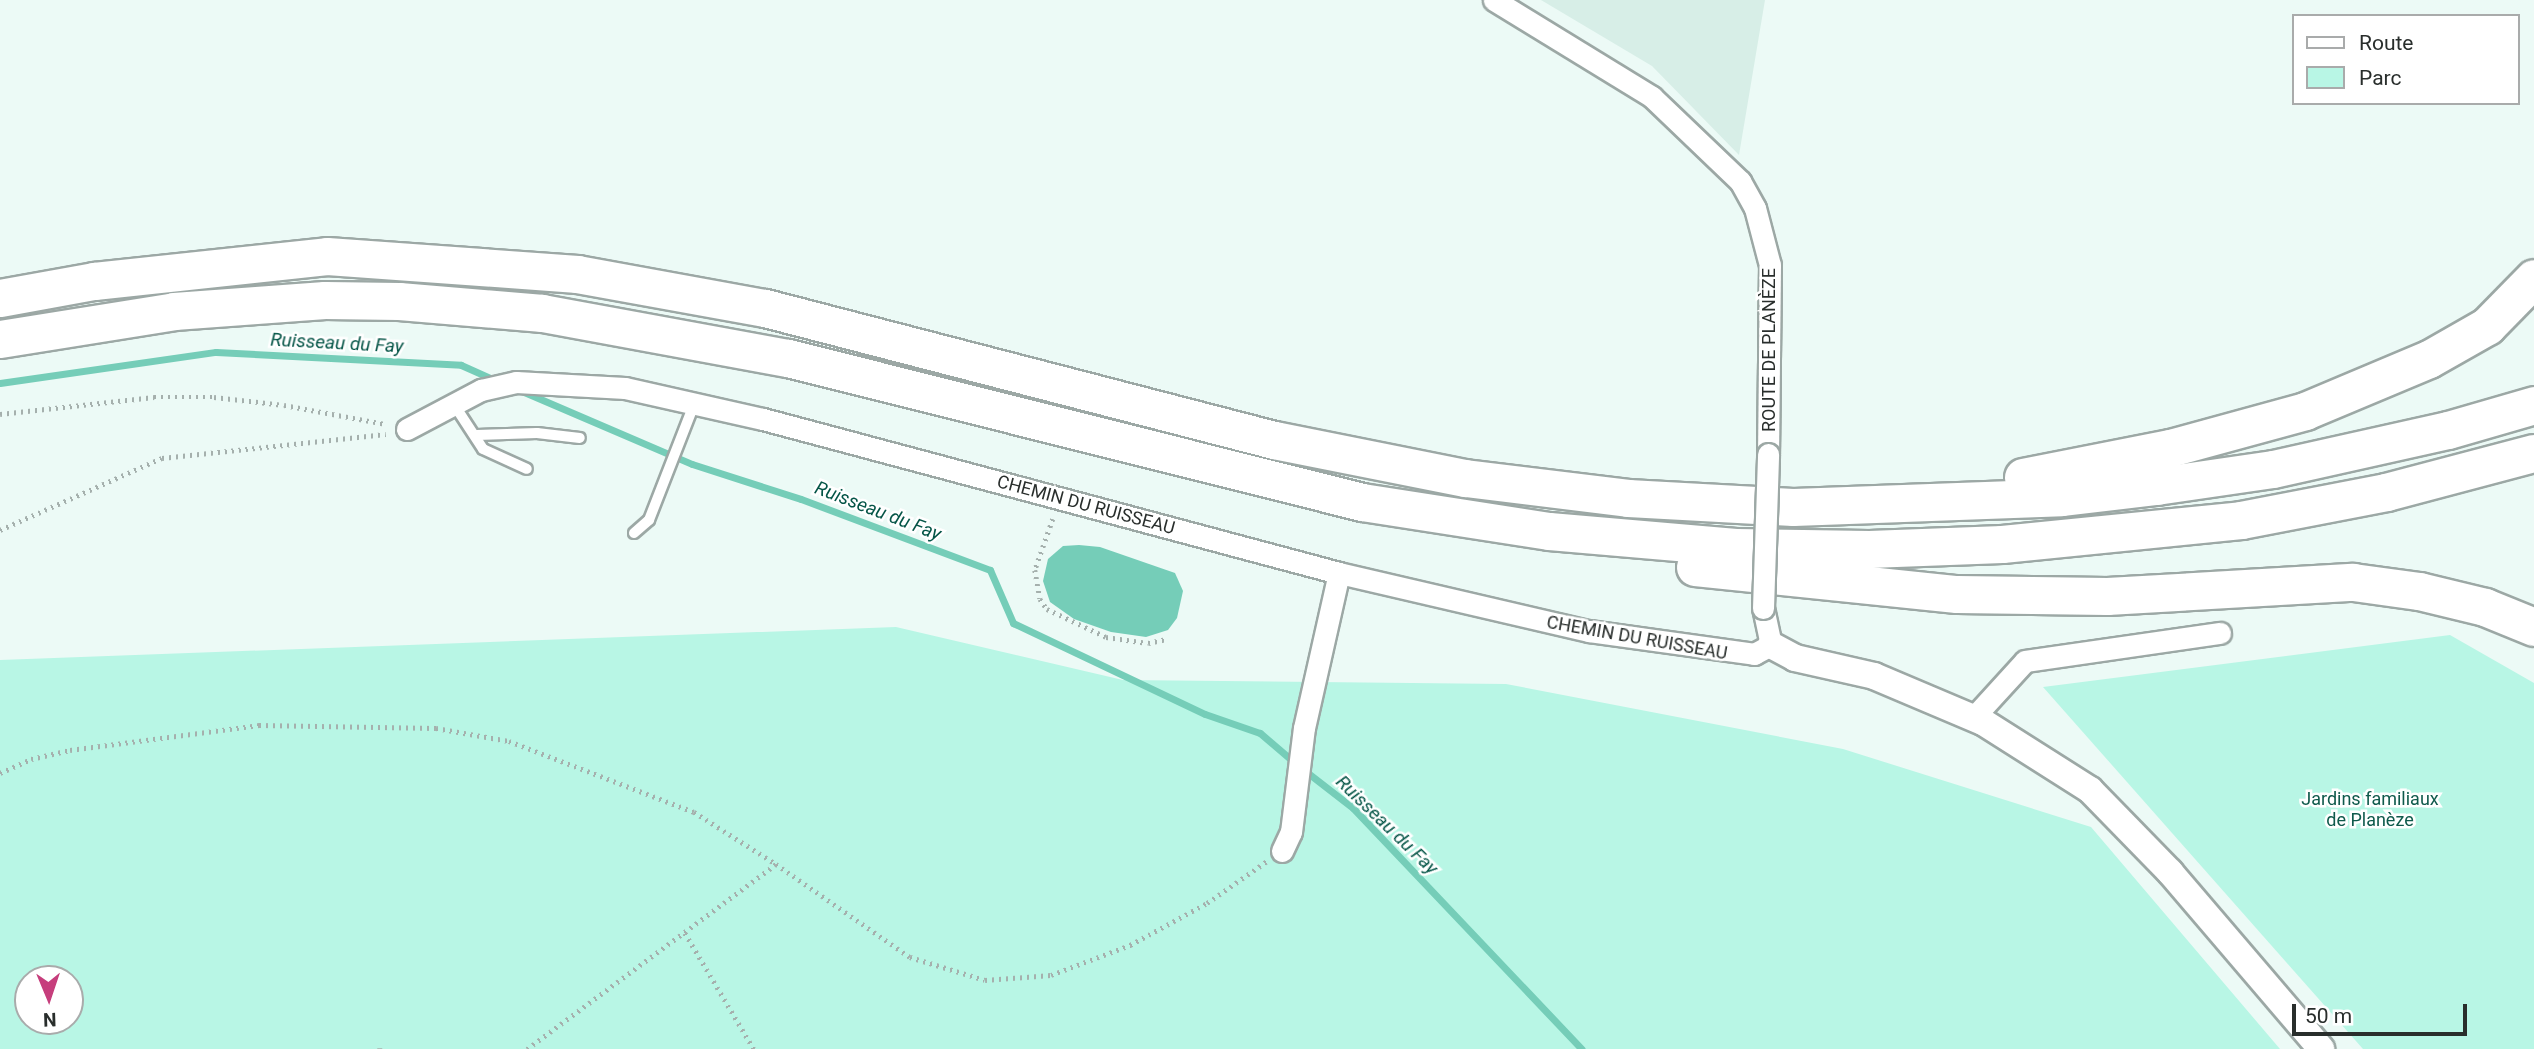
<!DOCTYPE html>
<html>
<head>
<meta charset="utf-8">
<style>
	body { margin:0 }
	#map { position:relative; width:2534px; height:1049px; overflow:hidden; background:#ecfaf6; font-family:Roboto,sans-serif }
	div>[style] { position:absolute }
	.built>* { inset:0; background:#d7eee7 }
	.green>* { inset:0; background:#b8f6e5 }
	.water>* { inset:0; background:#75cdb8 }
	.stream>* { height:7px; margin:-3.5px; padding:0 3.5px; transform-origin:3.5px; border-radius:3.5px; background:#75cdb8 }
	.path>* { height:4.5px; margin-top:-2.25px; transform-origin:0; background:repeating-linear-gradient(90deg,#a5b0ad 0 2px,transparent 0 7px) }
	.roads { filter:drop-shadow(2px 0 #9ca8a5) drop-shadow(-2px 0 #9ca8a5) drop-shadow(0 2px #9ca8a5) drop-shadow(0 -2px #9ca8a5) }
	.service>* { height:10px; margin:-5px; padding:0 5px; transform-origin:5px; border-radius:5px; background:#fff }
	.minor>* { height:21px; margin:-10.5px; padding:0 10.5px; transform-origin:10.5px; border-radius:10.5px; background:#fff }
	.tertiary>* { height:26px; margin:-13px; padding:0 13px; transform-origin:13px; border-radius:13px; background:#fff }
	.motorway>* { height:37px; margin:-18.5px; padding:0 18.5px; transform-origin:18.5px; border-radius:18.5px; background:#fff }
	.bridges { filter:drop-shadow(2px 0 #9ca8a5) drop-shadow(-2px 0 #9ca8a5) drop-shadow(0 2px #9ca8a5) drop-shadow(0 -2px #9ca8a5) }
	.minor-bridge>* { height:21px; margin:-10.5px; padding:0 10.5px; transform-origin:10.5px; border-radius:10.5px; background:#fff }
	span { translate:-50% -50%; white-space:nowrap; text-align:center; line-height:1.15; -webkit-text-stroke:5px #fff; paint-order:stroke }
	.street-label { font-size:18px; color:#292e2c }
	.park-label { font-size:18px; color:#0f5a4c }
	.water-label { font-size:19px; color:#055547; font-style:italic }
	.legend { position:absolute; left:2292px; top:14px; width:228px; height:91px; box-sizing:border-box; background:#fff; border:2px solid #a9abab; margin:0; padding:9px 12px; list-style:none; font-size:21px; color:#292e2c }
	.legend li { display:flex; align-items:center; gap:14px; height:35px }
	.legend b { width:35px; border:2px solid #a9abab }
	.north { position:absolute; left:14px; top:965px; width:70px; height:70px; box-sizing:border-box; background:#fff; border:2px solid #a9abab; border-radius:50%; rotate:178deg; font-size:19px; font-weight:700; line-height:28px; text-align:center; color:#292e2c }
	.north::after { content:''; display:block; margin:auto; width:24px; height:32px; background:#c63e7c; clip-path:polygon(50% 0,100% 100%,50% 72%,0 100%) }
	.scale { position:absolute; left:2292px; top:1004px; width:175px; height:32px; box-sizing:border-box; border:4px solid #292e2c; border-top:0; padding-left:9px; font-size:21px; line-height:24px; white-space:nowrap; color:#292e2c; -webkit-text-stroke:5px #fff; paint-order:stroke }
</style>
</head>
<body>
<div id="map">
	<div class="built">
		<i style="clip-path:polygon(1541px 0,1765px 0,1739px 155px,1652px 66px)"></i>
	</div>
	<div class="green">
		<i style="clip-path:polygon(evenodd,896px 627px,1123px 680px,1506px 684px,1843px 749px,2091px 827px,2280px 1049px,0 1049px,0 660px,896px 627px,28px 979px,70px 979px,70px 1021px,28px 1021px,28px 979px)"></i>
		<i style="clip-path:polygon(2450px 635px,2534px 683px,2534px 1049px,2363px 1049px,2043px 687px)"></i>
	</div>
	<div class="water">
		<i style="clip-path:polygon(1079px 545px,1100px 547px,1175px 573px,1183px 591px,1177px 618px,1168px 630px,1146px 637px,1111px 632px,1074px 619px,1050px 602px,1043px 581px,1048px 559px,1063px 546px)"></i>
	</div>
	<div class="stream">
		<i style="left:0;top:383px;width:218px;rotate:-8.2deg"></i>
		<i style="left:216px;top:352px;width:245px;rotate:3deg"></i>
		<i style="left:461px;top:365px;width:39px;rotate:24deg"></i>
		<i style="left:517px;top:389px;width:190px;rotate:23.2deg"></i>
		<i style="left:692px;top:464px;width:114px;rotate:17.8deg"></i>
		<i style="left:801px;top:499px;width:202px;rotate:20.6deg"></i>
		<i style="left:990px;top:570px;width:58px;rotate:66.5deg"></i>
		<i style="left:1013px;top:623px;width:212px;rotate:25.4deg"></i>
		<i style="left:1205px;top:714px;width:58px;rotate:19.1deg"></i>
		<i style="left:1260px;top:733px;width:46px;rotate:40.6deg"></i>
		<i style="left:1304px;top:770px;width:62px;rotate:37.8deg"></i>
		<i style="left:1353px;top:808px;width:332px;rotate:46.5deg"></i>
	</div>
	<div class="path">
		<i style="left:0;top:414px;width:155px;rotate:-6.3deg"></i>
		<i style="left:154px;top:397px;width:60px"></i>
		<i style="left:214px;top:397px;width:70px;rotate:6.5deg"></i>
		<i style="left:284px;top:405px;width:104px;rotate:10.6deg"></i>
		<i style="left:1053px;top:519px;width:54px;rotate:109.4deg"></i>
		<i style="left:1035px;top:570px;width:29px;rotate:80deg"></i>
		<i style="left:1040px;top:599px;width:12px;rotate:55deg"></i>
		<i style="left:1047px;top:609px;width:65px;rotate:25.4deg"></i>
		<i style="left:1106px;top:637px;width:42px;rotate:8.1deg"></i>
		<i style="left:1148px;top:643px;width:19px;rotate:-12deg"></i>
		<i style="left:0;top:530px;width:177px;rotate:-24deg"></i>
		<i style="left:162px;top:458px;width:225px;rotate:-6.1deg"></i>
		<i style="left:0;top:773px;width:34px;rotate:-24deg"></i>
		<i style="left:31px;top:759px;width:40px;rotate:-13deg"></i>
		<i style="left:70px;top:750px;width:191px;rotate:-7.5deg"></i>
		<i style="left:259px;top:725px;width:177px;rotate:1deg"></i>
		<i style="left:436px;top:728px;width:74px;rotate:10.1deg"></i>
		<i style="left:509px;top:741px;width:198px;rotate:21deg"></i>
		<i style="left:694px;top:812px;width:97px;rotate:32.4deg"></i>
		<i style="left:685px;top:933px;width:135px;rotate:59.3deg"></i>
		<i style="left:380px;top:1048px;width:1px;rotate:90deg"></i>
		<i style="left:527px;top:1049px;width:310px;rotate:-36.6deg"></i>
		<i style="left:776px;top:864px;width:163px;rotate:34.8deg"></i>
		<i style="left:910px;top:957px;width:78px;rotate:17deg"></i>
		<i style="left:985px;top:980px;width:66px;rotate:-4.3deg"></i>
		<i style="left:1051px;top:975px;width:85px;rotate:-20.8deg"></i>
		<i style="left:1130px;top:945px;width:88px;rotate:-28.6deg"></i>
		<i style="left:1207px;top:903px;width:73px;rotate:-35deg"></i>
	</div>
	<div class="roads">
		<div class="service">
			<i style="left:455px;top:406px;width:51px;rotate:56.9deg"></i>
			<i style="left:483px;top:449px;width:48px;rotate:24.4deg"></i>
			<i style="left:477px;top:435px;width:60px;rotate:-1.9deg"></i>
			<i style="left:537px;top:433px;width:43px;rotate:6.6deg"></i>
			<i style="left:634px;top:533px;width:20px;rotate:-41deg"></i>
			<i style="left:649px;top:520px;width:127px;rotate:-68.7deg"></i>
		</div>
		<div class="minor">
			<i style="left:1494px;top:0;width:185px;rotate:31.5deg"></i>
			<i style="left:1652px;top:97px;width:122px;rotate:43.7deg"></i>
			<i style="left:1740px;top:181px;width:31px;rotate:61deg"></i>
			<i style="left:1755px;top:208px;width:59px;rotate:75.3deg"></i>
			<i style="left:1770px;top:265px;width:189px;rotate:90.6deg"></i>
			<i style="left:407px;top:429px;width:84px;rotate:-27.8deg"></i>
			<i style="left:481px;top:390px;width:36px;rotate:-13deg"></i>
			<i style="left:516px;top:382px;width:109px;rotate:3.2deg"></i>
			<i style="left:625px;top:388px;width:141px;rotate:12.7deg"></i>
			<i style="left:763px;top:419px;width:596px;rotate:14.97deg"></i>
			<i style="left:1339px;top:573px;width:257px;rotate:13.1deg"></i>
			<i style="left:1589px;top:631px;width:167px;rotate:7.9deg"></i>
			<i style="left:1754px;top:654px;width:19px;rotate:-28deg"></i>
			<i style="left:1771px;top:645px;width:38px;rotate:-102deg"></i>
			<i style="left:1973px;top:718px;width:77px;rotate:-47.6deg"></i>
			<i style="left:2025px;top:661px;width:197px;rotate:-8.2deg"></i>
			<i style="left:1282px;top:851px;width:21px;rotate:-65deg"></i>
			<i style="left:1291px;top:832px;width:105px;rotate:-82.9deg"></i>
			<i style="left:1304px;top:728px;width:159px;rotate:-77.3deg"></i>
		</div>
		<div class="tertiary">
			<i style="left:1771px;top:645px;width:27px;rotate:28deg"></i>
			<i style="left:1795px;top:658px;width:81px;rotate:12.8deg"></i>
			<i style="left:1874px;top:676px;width:118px;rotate:22.9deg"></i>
			<i style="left:1983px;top:722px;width:127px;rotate:32.4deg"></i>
			<i style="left:2090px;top:790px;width:115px;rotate:45.7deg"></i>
			<i style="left:2170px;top:872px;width:233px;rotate:49.5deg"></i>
		</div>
		<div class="motorway">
			<i style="left:0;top:298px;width:96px;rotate:-10.3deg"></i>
			<i style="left:94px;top:281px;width:234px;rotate:-6.1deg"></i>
			<i style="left:327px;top:256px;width:251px;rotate:4.1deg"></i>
			<i style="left:577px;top:274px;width:191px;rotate:10.3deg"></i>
			<i style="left:765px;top:308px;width:526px;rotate:14.54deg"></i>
			<i style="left:1274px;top:440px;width:195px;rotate:11.3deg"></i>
			<i style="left:1465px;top:478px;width:164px;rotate:7deg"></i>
			<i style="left:1628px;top:498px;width:165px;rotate:3.1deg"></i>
			<i style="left:1793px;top:507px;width:268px;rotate:-2.1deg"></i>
			<i style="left:2061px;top:497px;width:96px;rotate:-6.6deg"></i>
			<i style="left:2156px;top:486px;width:118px;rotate:-8.3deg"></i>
			<i style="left:2273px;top:469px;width:179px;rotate:-12.6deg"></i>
			<i style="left:2448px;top:430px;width:90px;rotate:-16.2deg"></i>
			<i style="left:0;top:339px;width:176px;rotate:-9.1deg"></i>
			<i style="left:174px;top:311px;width:151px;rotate:-4.2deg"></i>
			<i style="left:325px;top:300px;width:74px;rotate:0.8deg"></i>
			<i style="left:399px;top:301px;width:144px;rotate:4.8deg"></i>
			<i style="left:542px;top:313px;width:250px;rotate:10.4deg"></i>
			<i style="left:788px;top:358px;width:592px;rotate:14.08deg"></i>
			<i style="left:1362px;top:502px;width:189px;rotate:8.8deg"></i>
			<i style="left:1549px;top:531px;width:187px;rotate:4.9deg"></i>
			<i style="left:1735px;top:547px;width:134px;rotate:0.9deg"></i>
			<i style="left:1869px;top:549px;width:133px;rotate:-2.2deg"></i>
			<i style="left:2002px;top:544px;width:240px;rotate:-5.7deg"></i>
			<i style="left:2241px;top:520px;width:148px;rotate:-10.9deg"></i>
			<i style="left:2386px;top:492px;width:153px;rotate:-14.8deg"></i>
			<i style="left:2023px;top:477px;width:150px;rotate:-11.2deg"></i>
			<i style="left:2170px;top:448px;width:140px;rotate:-15.3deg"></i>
			<i style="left:2305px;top:411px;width:134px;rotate:-22.8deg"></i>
			<i style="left:2429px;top:359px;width:67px;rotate:-29.6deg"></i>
			<i style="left:2487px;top:326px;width:67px;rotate:-45.6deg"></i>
			<i style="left:1695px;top:567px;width:263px;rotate:5.9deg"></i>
			<i style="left:1957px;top:594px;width:150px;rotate:0.8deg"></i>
			<i style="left:2107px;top:596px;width:246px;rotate:-3.3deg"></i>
			<i style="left:2353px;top:582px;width:67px;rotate:7.8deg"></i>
			<i style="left:2419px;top:591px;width:68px;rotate:13.6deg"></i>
			<i style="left:2485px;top:607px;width:53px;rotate:22.2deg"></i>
		</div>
	</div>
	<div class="bridges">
		<div class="minor-bridge">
			<i style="left:1763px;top:608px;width:154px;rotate:-88.1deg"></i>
		</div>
	</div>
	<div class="street-label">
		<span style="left:1769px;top:350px;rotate:-90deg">ROUTE DE PLANÈZE</span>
		<span style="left:1086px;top:505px;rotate:15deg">CHEMIN DU RUISSEAU</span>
		<span style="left:1637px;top:638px;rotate:10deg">CHEMIN DU RUISSEAU</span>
	</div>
	<div class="park-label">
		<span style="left:2370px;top:810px">Jardins familiaux<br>de Planèze</span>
	</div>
	<div class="water-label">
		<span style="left:337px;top:343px;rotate:3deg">Ruisseau du Fay</span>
		<span style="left:878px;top:511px;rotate:21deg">Ruisseau du Fay</span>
		<span style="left:1387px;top:825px;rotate:44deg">Ruisseau du Fay</span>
	</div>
	<ul class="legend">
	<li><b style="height:9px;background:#fff"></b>Route</li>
	<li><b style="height:19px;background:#b8f6e5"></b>Parc</li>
	</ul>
	<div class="north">N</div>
	<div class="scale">50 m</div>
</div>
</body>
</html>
